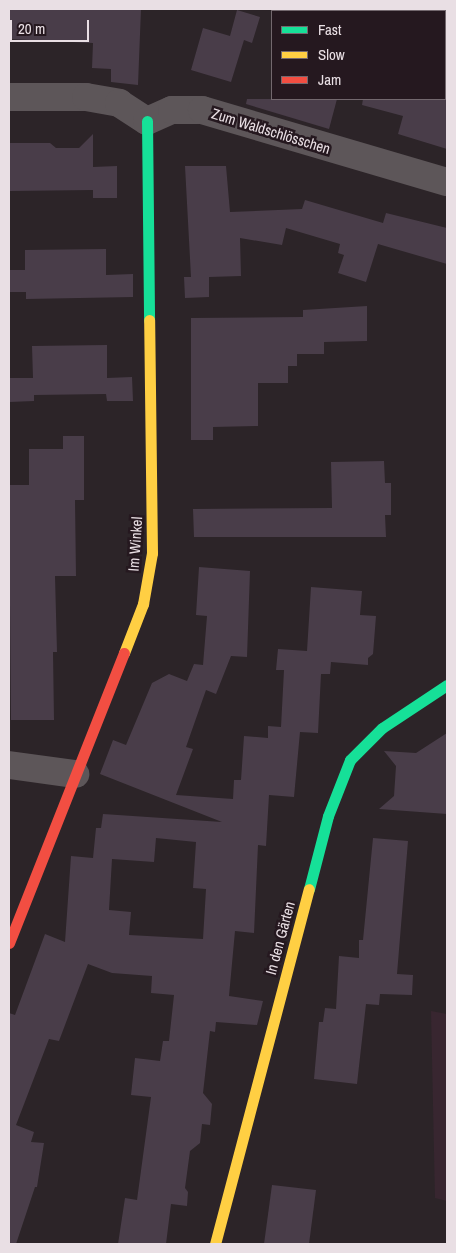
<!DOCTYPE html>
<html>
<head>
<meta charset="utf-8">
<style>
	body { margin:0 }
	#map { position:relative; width:456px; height:1253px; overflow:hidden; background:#2c2428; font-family:"Archivo Narrow",sans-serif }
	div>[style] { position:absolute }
	.built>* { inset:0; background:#382630 }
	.building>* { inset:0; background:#493d49 }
	.street>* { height:28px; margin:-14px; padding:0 14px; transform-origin:14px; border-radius:14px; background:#5d5659 }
	.fast>* { height:11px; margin:-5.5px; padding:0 5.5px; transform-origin:5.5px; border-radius:5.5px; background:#16e098 }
	.slow>* { height:11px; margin:-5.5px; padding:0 5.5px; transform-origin:5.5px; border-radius:5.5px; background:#ffcf43 }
	.jam>* { height:11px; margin:-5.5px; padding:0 5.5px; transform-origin:5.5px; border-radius:5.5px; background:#f24e42 }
	span { translate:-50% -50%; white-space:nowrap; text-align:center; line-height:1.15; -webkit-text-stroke:5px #25181f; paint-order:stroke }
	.street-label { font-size:15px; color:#e9dfe4 }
	.frame { position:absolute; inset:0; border:10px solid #e9dfe4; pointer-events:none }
	.legend { position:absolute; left:271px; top:10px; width:175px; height:90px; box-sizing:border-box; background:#25181f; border:1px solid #73686e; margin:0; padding:6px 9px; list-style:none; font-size:15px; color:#e9dfe4 }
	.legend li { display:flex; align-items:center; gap:10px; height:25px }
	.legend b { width:25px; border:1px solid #73686e }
	.scale { position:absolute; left:10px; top:20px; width:79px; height:22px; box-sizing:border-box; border:2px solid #e9dfe4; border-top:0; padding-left:6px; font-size:15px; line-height:18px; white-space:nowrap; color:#e9dfe4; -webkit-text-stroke:4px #25181f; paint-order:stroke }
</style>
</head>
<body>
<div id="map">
	<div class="built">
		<i style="clip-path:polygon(431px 1011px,447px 1014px,447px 1201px,435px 1198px)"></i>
	</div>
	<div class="building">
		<i style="clip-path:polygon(9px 9px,141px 9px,138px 85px,111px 82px,111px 69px,92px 68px,93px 43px,9px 39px)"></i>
		<i style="clip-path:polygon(237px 10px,260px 17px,252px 43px,244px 40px,231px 82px,191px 70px,203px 28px,230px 36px)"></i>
		<i style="clip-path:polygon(247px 99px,337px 99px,329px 129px,246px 104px)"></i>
		<i style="clip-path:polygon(363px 99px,447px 99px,447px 149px,398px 134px,403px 116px,362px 105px)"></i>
		<i style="clip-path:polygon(93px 134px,93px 167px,117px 166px,117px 198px,93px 198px,93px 190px,9px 191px,9px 143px,50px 143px,56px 148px,79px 148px)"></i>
		<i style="clip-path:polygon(185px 166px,226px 166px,230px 212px,302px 209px,305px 200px,383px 223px,386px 213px,447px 228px,447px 264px,378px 244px,366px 282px,338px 273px,344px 255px,338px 253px,340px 244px,286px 228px,282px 245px,240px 238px,241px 276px,209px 277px,209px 297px,185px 298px,184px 277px,191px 277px)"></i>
		<i style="clip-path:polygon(106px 249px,106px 275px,133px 274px,133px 297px,26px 299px,26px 292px,9px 292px,9px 270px,25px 270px,25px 250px)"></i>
		<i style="clip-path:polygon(367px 306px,367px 341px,324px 342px,324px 354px,297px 354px,297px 366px,288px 366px,288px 383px,258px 383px,258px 426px,213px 427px,213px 440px,191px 440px,191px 318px,303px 317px,303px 310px)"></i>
		<i style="clip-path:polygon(107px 345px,107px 378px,132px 377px,133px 401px,107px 401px,106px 394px,34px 395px,34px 401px,9px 402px,9px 378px,33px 378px,32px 346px)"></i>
		<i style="clip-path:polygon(63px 436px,84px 436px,84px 500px,75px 500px,76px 576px,55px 576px,57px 652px,53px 652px,54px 720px,11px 720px,9px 485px,29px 485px,29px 449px,63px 449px)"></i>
		<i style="clip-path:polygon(384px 461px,385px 483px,391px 483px,391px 515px,385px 515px,386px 537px,194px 537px,193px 509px,332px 508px,331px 462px)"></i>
		<i style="clip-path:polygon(evenodd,199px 567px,250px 571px,247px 657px,231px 656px,216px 694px,206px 690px,186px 747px,193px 749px,176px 795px,233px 799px,234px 780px,241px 780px,244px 736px,268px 738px,268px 726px,281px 727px,284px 670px,276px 670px,278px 649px,307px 651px,311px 587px,362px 591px,360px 615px,376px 616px,373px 654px,368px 658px,368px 665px,331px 662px,330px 674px,321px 674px,318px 733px,300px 732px,294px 797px,269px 795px,266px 846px,258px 845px,254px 933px,235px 931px,229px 996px,263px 1001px,257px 1025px,216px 1022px,215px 1032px,210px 1031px,203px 1093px,212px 1104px,210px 1125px,202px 1124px,200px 1143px,190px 1151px,185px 1188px,188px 1192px,187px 1206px,171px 1204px,166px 1244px,118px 1244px,125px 1198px,137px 1200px,151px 1097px,131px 1095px,135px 1058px,160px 1061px,163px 1041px,169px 1041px,174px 995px,151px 993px,152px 976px,112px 973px,88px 964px,59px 1041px,49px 1039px,16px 1125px,34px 1132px,31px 1142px,44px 1143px,37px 1187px,35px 1187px,16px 1244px,9px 1244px,9px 1013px,15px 1015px,45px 934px,65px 942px,71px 856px,93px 858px,96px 828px,101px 828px,103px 814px,222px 822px,100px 774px,113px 740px,126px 745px,152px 683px,169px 674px,187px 681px,194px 664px,203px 665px,207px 616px,196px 615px,199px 567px,156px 838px,196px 842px,193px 888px,206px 889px,203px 939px,129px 935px,131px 912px,109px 910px,112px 859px,154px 862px,156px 838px)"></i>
		<i style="clip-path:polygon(447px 733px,447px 814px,379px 809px,394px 796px,396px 766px,384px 751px,416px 753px)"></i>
		<i style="clip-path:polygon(373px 838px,408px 841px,397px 974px,413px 975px,412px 995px,380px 994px,379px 1005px,366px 1004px,357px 1084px,314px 1079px,319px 1022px,323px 1022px,325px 1008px,336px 1009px,339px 956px,359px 958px,359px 940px,363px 940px)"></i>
		<i style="clip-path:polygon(272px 1185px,316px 1190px,309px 1244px,264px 1244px)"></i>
	</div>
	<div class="street">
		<i style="left:310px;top:9px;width:8px;rotate:14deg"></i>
		<i style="left:445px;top:49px;width:2px;rotate:27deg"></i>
		<i style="left:9px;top:97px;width:77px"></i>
		<i style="left:86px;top:97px;width:34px;rotate:10deg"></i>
		<i style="left:119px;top:103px;width:33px;rotate:33deg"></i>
		<i style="left:147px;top:121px;width:27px;rotate:-24deg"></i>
		<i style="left:172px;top:110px;width:30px"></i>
		<i style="left:202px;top:110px;width:255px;rotate:16.4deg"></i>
		<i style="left:9px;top:765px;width:67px;rotate:7.8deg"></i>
	</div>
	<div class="fast">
		<i style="left:147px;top:121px;width:199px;rotate:89.4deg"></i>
		<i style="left:309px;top:889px;width:75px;rotate:-75.4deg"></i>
		<i style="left:328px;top:816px;width:60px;rotate:-68.6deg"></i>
		<i style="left:350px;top:760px;width:45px;rotate:-45deg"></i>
		<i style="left:382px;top:728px;width:78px;rotate:-33.5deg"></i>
	</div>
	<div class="slow">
		<i style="left:124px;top:653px;width:53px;rotate:-68.8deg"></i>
		<i style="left:143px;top:604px;width:52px;rotate:-80deg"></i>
		<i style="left:152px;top:553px;width:233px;rotate:-90.7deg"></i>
		<i style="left:215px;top:1244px;width:367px;rotate:-75.2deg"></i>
	</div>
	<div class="jam">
		<i style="left:9px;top:943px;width:312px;rotate:-68.4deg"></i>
	</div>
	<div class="street-label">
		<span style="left:271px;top:131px;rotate:17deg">Zum Waldschlösschen</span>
		<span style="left:135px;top:544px;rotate:-86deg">Im Winkel</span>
		<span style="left:280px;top:938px;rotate:-75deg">In den Gärten</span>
	</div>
	<div class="frame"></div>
	<ul class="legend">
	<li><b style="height:6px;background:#16e098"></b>Fast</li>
	<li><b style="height:6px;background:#ffcf43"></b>Slow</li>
	<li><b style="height:6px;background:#f24e42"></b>Jam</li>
	</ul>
	<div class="scale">20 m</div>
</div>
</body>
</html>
